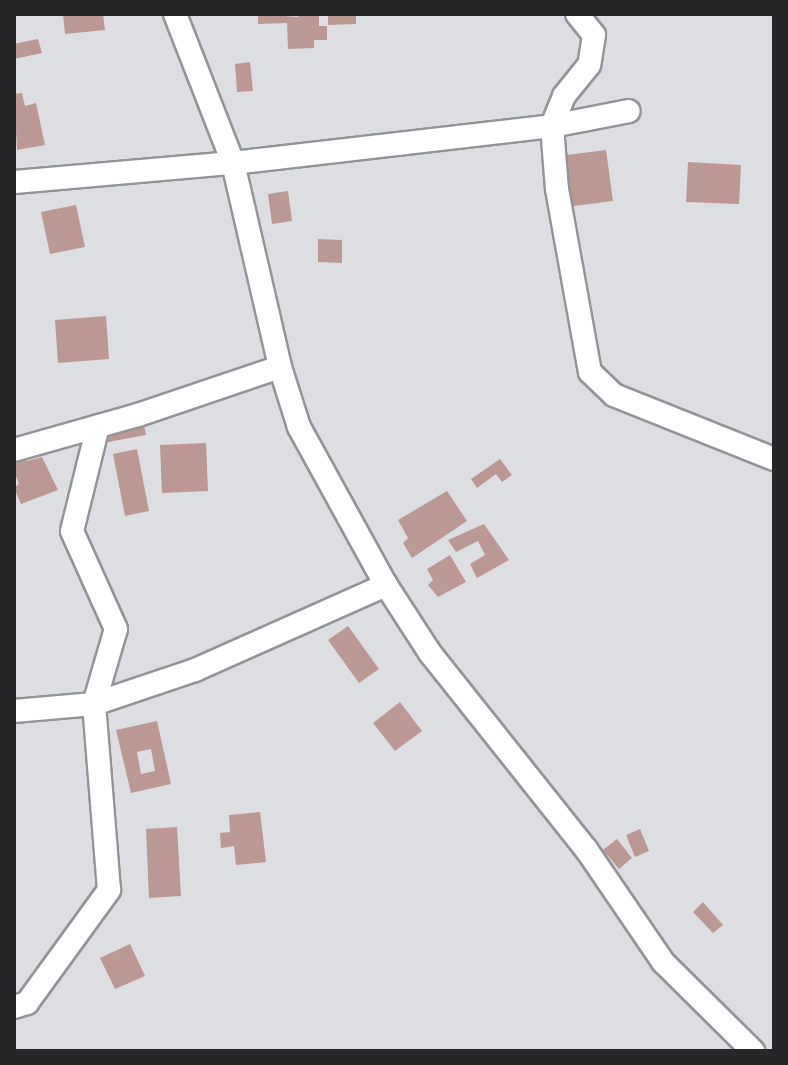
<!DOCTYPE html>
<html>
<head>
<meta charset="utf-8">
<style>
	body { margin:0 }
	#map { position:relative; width:788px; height:1065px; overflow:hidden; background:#dddee2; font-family:Lato,sans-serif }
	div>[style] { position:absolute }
	.building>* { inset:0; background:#bb9894 }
	.roads { filter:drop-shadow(2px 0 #939498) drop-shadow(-2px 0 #939498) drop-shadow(0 2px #939498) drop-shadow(0 -2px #939498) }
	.minor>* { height:22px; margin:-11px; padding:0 11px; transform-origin:11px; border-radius:11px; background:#fff }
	span { translate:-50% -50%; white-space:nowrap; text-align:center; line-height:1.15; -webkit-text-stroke:6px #dddee2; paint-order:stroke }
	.frame { position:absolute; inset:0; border:16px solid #272729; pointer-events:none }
</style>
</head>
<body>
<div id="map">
	<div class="building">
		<i style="clip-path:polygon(63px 14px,103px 14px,105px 30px,65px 34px)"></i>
		<i style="clip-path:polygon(258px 14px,298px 17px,298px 14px,319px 14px,319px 26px,327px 26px,327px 40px,314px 40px,314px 48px,288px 49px,287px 23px,258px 24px)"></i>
		<i style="clip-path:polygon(328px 14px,356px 14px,356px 24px,328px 25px)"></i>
		<i style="clip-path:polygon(38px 39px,42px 53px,14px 59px,14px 44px)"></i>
		<i style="clip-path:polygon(250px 62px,253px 91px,237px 92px,235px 64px)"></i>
		<i style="clip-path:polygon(22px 93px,25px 106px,36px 103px,45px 145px,17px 150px,14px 94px)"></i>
		<i style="clip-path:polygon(606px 150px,613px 201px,566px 207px,559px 156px)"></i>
		<i style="clip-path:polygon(688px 162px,741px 165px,739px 204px,686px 202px)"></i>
		<i style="clip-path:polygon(288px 191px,292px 221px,272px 224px,268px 194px)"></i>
		<i style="clip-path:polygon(76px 205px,85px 247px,50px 254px,41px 212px)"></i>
		<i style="clip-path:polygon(318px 239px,342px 240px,342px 263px,318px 262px)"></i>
		<i style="clip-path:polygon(106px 316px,109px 359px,58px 363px,55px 320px)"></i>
		<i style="clip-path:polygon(142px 415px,146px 435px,108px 442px,104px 421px)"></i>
		<i style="clip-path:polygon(206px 443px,208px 491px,162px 493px,160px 445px)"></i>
		<i style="clip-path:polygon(19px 447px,27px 461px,42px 457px,58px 490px,21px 504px,14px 488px,19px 484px,14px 471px,14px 448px)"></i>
		<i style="clip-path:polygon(137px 449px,149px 511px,125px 516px,113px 454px)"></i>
		<i style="clip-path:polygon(500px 459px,512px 475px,502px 482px,496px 474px,477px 488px,471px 479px)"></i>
		<i style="clip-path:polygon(447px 491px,467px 521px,412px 558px,403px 543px,408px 538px,398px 520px)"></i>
		<i style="clip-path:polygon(484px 524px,509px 560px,477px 578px,470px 564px,485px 555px,478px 541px,456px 552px,448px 540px)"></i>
		<i style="clip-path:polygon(450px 555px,466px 582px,438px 597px,428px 585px,433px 580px,427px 569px)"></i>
		<i style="clip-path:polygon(348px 626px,379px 669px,359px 683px,328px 640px)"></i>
		<i style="clip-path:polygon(400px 702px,422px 731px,395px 751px,373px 723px)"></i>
		<i style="clip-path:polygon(evenodd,157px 721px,171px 784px,131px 793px,116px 730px,157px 721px,151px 749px,155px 771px,141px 774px,137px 752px,151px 749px)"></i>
		<i style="clip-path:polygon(260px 812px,266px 862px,236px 865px,234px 846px,221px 848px,220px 833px,230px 832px,229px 815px)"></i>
		<i style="clip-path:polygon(177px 827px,181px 896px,149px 898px,146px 829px)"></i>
		<i style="clip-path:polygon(640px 829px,649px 851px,635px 857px,626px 835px)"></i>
		<i style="clip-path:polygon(617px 839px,632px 858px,619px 869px,603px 850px)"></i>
		<i style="clip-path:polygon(703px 902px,723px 925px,713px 933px,693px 912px)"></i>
		<i style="clip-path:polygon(130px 944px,145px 976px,115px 989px,100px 958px)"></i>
	</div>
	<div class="roads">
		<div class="minor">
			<i style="left:175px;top:14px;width:160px;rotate:68.7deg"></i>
			<i style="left:233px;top:163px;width:209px;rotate:77deg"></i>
			<i style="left:280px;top:367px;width:63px;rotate:72.4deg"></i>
			<i style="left:299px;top:427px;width:180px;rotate:61.2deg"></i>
			<i style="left:386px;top:585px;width:81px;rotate:57.1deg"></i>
			<i style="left:430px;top:653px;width:251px;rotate:51.5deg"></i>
			<i style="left:586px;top:849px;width:137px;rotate:55.7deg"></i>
			<i style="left:663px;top:962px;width:127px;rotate:44.7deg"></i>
			<i style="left:577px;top:14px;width:27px;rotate:51deg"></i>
			<i style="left:594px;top:35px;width:30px;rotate:99deg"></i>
			<i style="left:589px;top:65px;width:40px;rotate:129deg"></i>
			<i style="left:564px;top:96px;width:32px;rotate:112deg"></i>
			<i style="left:552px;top:126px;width:63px;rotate:85.5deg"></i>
			<i style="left:557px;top:189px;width:186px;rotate:79.8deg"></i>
			<i style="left:590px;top:372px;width:33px;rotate:44deg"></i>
			<i style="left:614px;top:395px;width:172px;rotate:21.8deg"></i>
			<i style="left:14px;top:182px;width:220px;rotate:-5deg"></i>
			<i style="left:233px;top:163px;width:321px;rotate:-6.6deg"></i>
			<i style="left:552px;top:126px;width:78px;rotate:-11deg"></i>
			<i style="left:14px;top:450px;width:129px;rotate:-15.8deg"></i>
			<i style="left:138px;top:415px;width:150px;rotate:-18.7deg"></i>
			<i style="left:14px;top:711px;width:80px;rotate:-5deg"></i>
			<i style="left:94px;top:704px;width:107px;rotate:-18.6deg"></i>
			<i style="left:195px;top:670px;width:209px;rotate:-24deg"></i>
			<i style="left:14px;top:1007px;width:14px;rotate:-17deg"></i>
			<i style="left:27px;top:1003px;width:140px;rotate:-54deg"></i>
			<i style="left:109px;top:890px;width:187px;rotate:-94.6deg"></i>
			<i style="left:94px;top:704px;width:78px;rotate:-73.7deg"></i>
			<i style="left:116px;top:629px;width:107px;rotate:-114.2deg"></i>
			<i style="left:72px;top:531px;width:108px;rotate:-76.1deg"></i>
		</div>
	</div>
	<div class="frame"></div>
</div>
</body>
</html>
